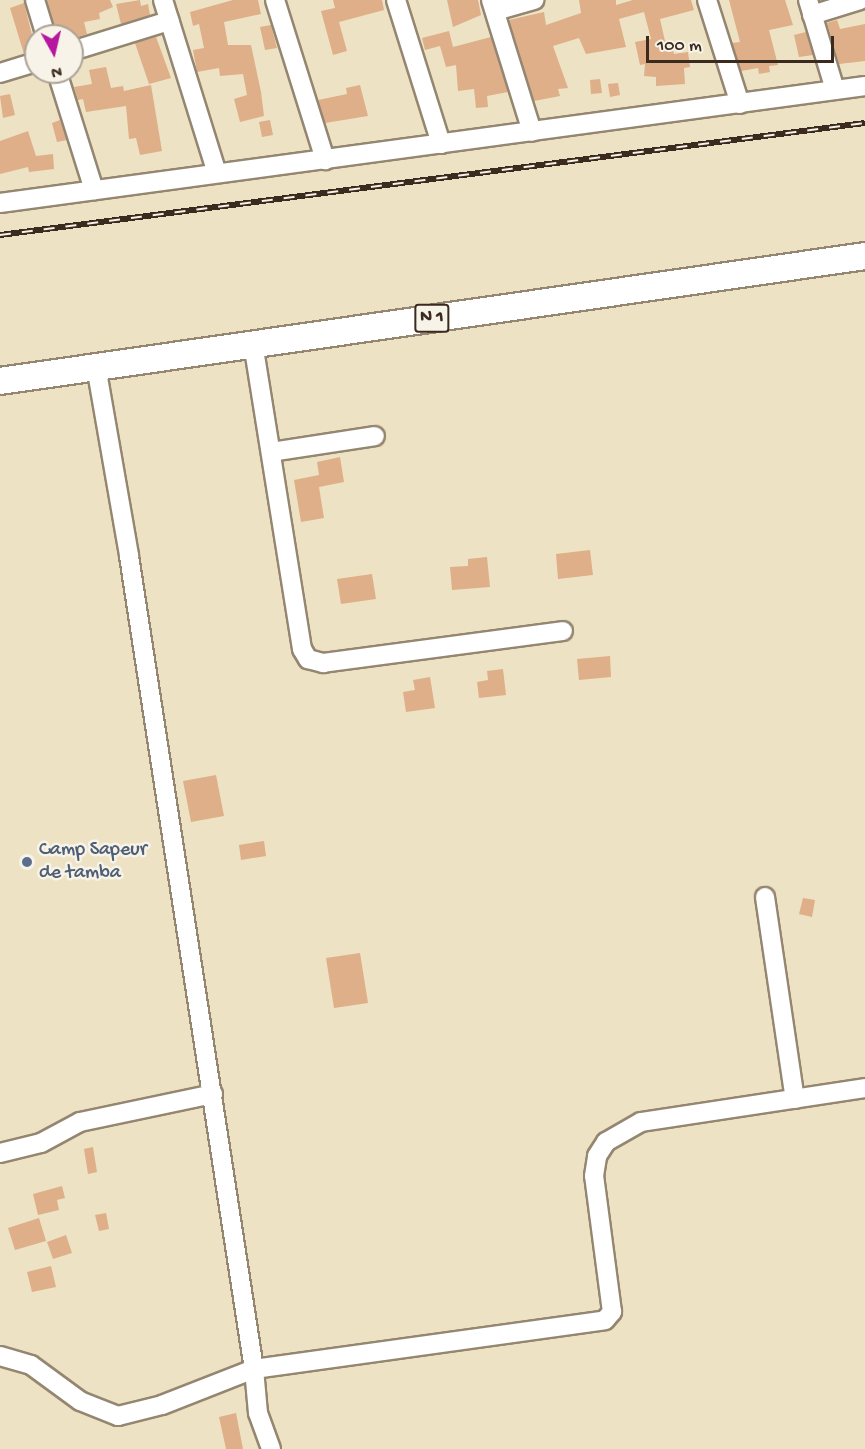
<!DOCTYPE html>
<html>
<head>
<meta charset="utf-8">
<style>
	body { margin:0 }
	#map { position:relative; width:865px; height:1449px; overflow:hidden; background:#ede2c3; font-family:"Gochi Hand",sans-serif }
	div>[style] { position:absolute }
	.building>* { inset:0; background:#deaf88 }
	.roads { filter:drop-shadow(2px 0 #948670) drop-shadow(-2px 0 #948670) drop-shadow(0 2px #948670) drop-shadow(0 -2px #948670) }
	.minor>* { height:18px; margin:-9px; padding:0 9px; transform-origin:9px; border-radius:9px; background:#fff }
	.highway>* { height:26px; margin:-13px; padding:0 13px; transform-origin:13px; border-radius:13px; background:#fff }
	.rail>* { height:6px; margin-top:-3px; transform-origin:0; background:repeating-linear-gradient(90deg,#f7f3e8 0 11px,#3b2a1e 0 22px); box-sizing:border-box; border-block:2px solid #3b2a1e }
	.dots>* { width:16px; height:16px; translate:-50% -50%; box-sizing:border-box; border:3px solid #f7f3e8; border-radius:50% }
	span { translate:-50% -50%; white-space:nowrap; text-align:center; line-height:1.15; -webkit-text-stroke:5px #f7f3e8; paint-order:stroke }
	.shield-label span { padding:2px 4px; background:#f7f3e8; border:2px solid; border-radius:4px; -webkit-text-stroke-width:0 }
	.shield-label { font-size:18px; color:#3b2a1e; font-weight:700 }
	.service-label { font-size:20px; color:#4e5e75 }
	.left { translate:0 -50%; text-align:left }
	.north { position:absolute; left:24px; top:24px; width:60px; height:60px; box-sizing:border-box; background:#f7f3e8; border:2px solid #aca397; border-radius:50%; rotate:172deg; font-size:16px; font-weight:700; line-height:24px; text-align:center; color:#3b2a1e }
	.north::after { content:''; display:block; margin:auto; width:21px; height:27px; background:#b5179e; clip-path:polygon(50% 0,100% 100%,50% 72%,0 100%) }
	.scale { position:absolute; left:646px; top:36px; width:188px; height:27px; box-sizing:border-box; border:3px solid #3b2a1e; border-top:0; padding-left:8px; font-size:18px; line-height:21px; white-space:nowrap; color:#3b2a1e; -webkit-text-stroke:4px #f7f3e8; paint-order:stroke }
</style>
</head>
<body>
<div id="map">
	<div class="building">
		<i style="clip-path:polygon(47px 0,110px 0,113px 7px,99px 13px,100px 19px,84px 22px,87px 34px,72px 39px,68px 28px,56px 31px)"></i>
		<i style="clip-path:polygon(140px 0,141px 6px,148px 4px,150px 15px,121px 24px,116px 4px)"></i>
		<i style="clip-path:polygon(233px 0,258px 0,261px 14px,224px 22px,228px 45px,251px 45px,261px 92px,264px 116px,240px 122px,234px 99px,247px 95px,243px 74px,220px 76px,219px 68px,197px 72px,193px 50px,204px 48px,199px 24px,193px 26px,190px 12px)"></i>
		<i style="clip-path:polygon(333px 0,382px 0,384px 10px,339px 22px,347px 51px,333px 55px,321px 11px,335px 8px)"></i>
		<i style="clip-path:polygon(447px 0,478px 0,481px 15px,453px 27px)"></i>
		<i style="clip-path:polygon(579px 0,616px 0,616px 5px,633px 0,691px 0,694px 10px,660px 19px,665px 41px,670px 40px,674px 54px,688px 52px,690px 67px,684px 68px,685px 84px,656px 86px,656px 77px,644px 76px,645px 64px,640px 65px,635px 42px,651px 39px,644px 12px,619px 19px,626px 47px,586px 54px,579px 38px,553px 46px,568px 88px,558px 89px,560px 96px,534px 101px,509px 20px,544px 12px,546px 25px,581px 13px)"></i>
		<i style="clip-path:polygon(729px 0,785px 0,793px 25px,769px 30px,778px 65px,769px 66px,770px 72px,759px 74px,758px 68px,741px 71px,732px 43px,740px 42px)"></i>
		<i style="clip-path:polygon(24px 3px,36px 51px,24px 54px,10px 8px)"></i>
		<i style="clip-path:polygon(837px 20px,840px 29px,865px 24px,865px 61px,839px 64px,827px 23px)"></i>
		<i style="clip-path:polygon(271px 25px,277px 48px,265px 50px,260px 27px)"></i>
		<i style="clip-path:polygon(449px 31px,453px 47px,491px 37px,508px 92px,487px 96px,488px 107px,476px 108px,474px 89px,458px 91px,456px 65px,446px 67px,440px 46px,425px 50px,422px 38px)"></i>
		<i style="clip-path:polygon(806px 32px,813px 55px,799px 57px,794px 35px)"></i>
		<i style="clip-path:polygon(156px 37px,171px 78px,149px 84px,135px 43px)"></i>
		<i style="clip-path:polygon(106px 67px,111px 88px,123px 86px,124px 91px,151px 85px,162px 151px,140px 155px,136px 138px,129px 139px,126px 106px,86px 112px,83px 99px,78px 100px,74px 87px,92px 84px,89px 70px)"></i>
		<i style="clip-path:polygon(600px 79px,602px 93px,591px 94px,590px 80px)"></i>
		<i style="clip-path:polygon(618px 83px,620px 95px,610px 97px,608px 84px)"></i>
		<i style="clip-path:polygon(360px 85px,368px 116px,325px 123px,318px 100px,347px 94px,346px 88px)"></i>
		<i style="clip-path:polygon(10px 94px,15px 115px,3px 118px,0 96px)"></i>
		<i style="clip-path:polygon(60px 120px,67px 140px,57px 142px,52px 123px)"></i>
		<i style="clip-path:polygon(270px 120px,273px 135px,262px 137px,259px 122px)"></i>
		<i style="clip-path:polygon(28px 131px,36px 156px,53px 154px,54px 169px,29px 172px,28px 167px,0 174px,0 141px)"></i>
		<i style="clip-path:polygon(340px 457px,344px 482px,319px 487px,324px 518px,301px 522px,294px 480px,319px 475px,317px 462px)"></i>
		<i style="clip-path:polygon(590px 550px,593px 575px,558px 579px,556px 554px)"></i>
		<i style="clip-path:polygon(487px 557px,490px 587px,452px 590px,450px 567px,468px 566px,468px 559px)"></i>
		<i style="clip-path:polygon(372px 574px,376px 599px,341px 604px,337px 579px)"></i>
		<i style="clip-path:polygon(610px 656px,611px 677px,579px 680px,577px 659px)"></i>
		<i style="clip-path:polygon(503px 669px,506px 695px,479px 698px,477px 682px,488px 680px,487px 671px)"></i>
		<i style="clip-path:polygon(430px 677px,435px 708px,406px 712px,403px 692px,415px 690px,413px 680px)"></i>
		<i style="clip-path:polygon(216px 775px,224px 816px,191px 822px,183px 781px)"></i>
		<i style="clip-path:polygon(264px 841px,266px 856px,241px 860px,239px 845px)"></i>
		<i style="clip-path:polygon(803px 898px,815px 900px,812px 917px,799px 914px)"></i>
		<i style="clip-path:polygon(360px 953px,368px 1003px,334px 1008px,326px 958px)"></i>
		<i style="clip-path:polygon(93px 1147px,97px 1172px,88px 1174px,84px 1149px)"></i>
		<i style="clip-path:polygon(62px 1186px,65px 1198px,57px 1200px,59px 1210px,38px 1215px,33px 1194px)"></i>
		<i style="clip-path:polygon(106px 1213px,109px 1229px,99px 1231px,95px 1215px)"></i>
		<i style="clip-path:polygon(39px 1218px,46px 1241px,15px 1250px,8px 1228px)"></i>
		<i style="clip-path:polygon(66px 1235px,72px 1253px,53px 1259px,47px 1242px)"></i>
		<i style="clip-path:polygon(51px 1266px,56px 1287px,32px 1292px,27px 1272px)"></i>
		<i style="clip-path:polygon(236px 1413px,243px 1449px,226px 1449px,219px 1417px)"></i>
	</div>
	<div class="roads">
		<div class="minor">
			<i style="left:35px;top:0;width:38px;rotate:73deg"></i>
			<i style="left:163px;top:0;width:181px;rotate:72.7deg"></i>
			<i style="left:275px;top:0;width:168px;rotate:72.6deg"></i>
			<i style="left:396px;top:0;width:151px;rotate:72.6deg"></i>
			<i style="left:491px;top:0;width:138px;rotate:72.7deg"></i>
			<i style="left:707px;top:0;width:109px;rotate:72.4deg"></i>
			<i style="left:808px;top:0;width:94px;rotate:73.3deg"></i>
			<i style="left:495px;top:11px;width:41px;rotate:-15.8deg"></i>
			<i style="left:812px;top:15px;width:50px;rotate:-17.4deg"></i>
			<i style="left:72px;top:51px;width:102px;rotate:-17.2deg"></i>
			<i style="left:57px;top:72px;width:124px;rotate:72.6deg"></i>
			<i style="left:0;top:73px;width:38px;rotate:-17deg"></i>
			<i style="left:0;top:203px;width:873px;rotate:-7.7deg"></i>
			<i style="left:253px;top:343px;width:310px;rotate:80.9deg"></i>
			<i style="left:302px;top:649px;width:12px;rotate:59deg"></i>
			<i style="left:308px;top:659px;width:16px;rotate:15deg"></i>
			<i style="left:323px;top:663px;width:242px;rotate:-7.6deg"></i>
			<i style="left:96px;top:366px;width:193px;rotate:80.1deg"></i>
			<i style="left:129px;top:556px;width:823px;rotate:81.26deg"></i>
			<i style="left:254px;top:1369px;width:354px;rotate:-7.9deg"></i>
			<i style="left:605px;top:1320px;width:11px;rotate:-49deg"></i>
			<i style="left:612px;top:1312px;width:137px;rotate:-97.5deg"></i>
			<i style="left:594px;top:1176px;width:20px;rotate:-81deg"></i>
			<i style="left:597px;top:1156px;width:17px;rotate:-57deg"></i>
			<i style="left:606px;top:1142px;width:40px;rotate:-29.7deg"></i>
			<i style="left:641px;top:1122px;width:227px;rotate:-8.6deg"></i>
			<i style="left:271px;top:452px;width:105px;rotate:-8.7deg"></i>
			<i style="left:765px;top:897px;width:204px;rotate:81.6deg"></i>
			<i style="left:0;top:1153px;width:42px;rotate:-13.7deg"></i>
			<i style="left:41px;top:1143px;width:44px;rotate:-28.3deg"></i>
			<i style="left:80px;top:1122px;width:136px;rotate:-11.9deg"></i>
			<i style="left:0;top:1356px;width:32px;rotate:16deg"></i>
			<i style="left:31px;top:1365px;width:61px;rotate:36.3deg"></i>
			<i style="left:80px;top:1401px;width:41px;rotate:21.5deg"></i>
			<i style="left:118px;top:1416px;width:45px;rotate:-14deg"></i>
			<i style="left:162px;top:1405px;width:99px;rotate:-21.4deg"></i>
			<i style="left:254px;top:1369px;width:44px;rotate:84.8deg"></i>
			<i style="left:258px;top:1413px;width:38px;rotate:70deg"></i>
		</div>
		<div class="highway">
			<i style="left:0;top:381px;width:874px;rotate:-8.22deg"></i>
		</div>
	</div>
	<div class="rail">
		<i style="left:0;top:235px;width:872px;rotate:-7.38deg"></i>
	</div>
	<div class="dots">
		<i style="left:27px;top:862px;background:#5c6f8a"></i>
	</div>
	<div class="shield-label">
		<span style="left:432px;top:318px">N 1</span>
	</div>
	<div class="service-label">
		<span class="left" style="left:39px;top:862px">Camp Sapeur<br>de tamba</span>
	</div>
	<div class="north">N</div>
	<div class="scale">100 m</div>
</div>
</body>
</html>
